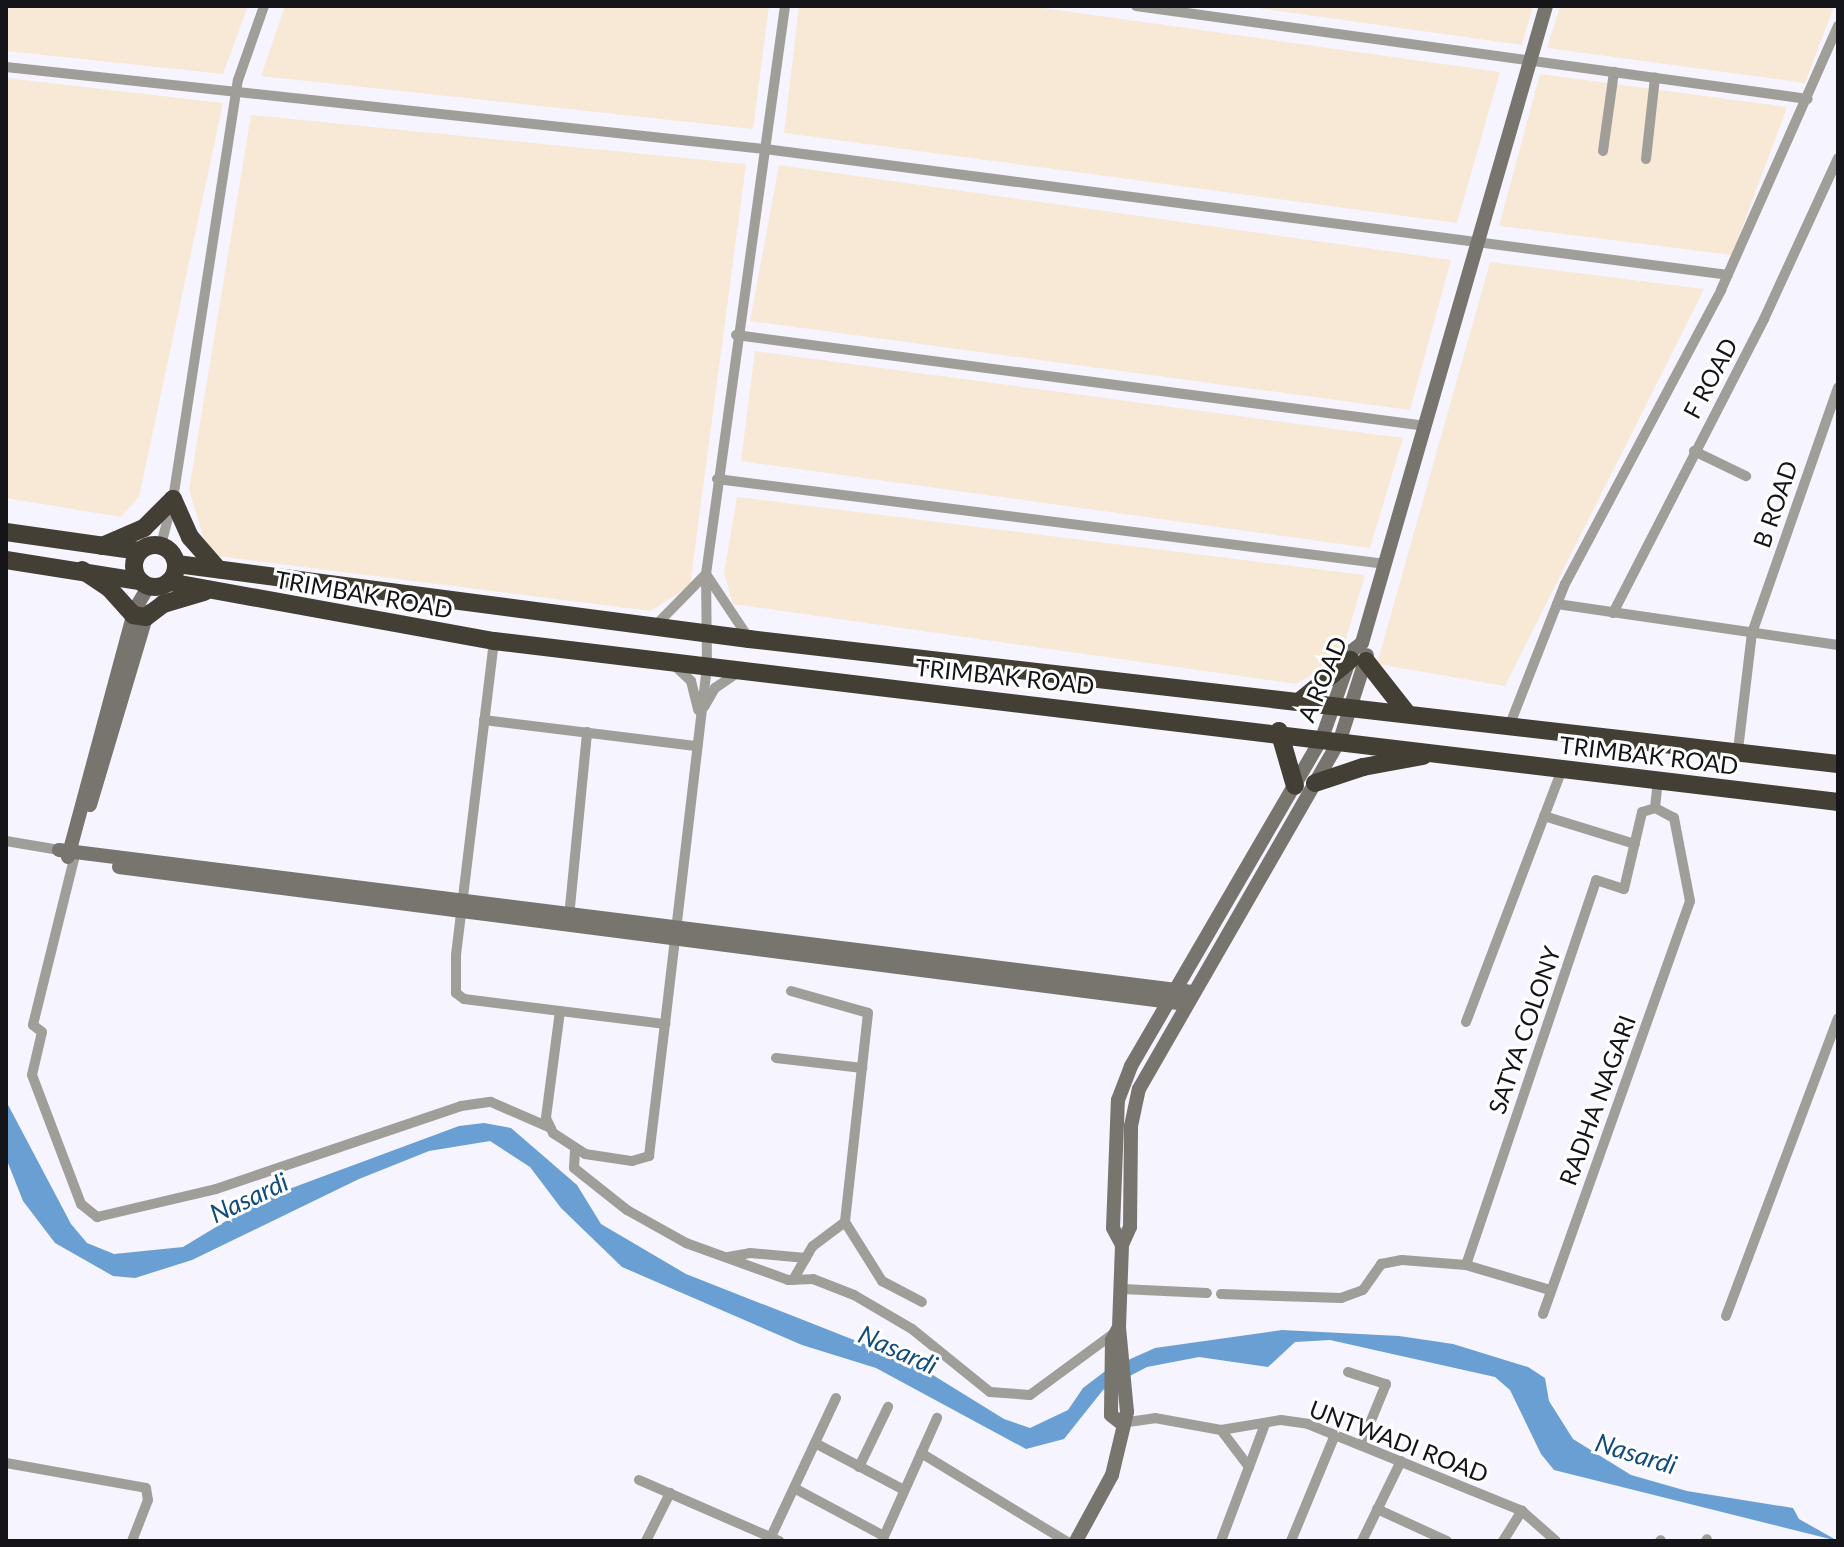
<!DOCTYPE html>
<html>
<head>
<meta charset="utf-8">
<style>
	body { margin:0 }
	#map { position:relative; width:1844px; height:1547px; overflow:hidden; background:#f6f4fe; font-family:Lato,sans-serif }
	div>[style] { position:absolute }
	.industrial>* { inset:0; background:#f8e9d6 }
	.water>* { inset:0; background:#6a9fd4 }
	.street>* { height:10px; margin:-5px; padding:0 5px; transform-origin:5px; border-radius:5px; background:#a09e99 }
	.secondary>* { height:14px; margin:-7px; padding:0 7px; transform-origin:7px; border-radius:7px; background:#77756d }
	.highway>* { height:18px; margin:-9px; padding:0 9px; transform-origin:9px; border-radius:9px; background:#433f35 }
	.highway>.ring { margin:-9px; padding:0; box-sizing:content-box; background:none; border:18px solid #433f35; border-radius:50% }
	span { translate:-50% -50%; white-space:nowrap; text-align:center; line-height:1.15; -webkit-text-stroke:6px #fff; paint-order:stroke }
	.street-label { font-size:24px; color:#151419 }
	.water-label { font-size:26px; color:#114c7d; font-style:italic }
	.frame { position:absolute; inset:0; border:8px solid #151419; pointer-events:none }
</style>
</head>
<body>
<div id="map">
	<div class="industrial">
		<i style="clip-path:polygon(6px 6px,248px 6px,223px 74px,6px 51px)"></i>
		<i style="clip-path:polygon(285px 6px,769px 6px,753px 129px,261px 76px)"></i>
		<i style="clip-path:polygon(799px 6px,1029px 6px,1500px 72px,1457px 223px,784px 133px)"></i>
		<i style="clip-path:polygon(1243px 6px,1533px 6px,1522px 45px)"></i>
		<i style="clip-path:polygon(1560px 6px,1834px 6px,1805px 83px,1547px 48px)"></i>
		<i style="clip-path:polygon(1540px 74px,1787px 107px,1732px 255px,1499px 226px)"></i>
		<i style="clip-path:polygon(6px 78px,223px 103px,139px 497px,121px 517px,6px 498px)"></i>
		<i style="clip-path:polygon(251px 115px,746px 164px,690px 586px,650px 611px,209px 555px,189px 490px)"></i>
		<i style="clip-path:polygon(779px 165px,1451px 260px,1410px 410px,750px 321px)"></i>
		<i style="clip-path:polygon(1490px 262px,1704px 289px,1505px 686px,1377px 664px)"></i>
		<i style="clip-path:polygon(755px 351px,1403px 438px,1370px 548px,741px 461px)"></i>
		<i style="clip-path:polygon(737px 497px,1365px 575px,1340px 659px,1296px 684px,733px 604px,724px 573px)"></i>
	</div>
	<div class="water">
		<i style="clip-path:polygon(6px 1101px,71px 1224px,87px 1243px,114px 1254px,183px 1247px,262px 1199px,459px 1126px,484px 1123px,511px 1128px,577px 1185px,601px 1224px,686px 1274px,915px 1364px,1004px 1419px,1030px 1428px,1068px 1410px,1083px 1388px,1108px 1369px,1155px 1348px,1282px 1330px,1399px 1336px,1453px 1344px,1528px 1367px,1545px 1378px,1549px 1401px,1573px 1439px,1631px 1475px,1687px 1491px,1793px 1508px,1799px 1519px,1838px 1541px,1554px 1470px,1541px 1454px,1510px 1390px,1495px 1377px,1330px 1340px,1295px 1342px,1268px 1367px,1199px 1357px,1147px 1367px,1103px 1390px,1064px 1439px,1026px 1449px,876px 1368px,802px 1345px,622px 1267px,561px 1208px,530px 1167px,490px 1141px,429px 1151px,359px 1179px,192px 1260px,135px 1278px,113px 1276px,55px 1243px,23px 1201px,6px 1158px)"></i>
	</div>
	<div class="street">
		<i style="left:1136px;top:6px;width:678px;rotate:7.88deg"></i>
		<i style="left:6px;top:67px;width:763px;rotate:6.17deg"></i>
		<i style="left:765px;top:149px;width:971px;rotate:7.45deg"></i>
		<i style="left:1603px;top:151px;width:80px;rotate:-82.1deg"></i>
		<i style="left:1646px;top:159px;width:82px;rotate:-83.7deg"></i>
		<i style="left:736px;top:335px;width:696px;rotate:7.51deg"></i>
		<i style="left:1694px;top:451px;width:58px;rotate:25.7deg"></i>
		<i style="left:717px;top:479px;width:674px;rotate:7.24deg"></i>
		<i style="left:161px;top:545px;width:48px;rotate:-75.4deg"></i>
		<i style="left:173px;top:499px;width:424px;rotate:-81.2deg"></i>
		<i style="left:238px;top:80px;width:78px;rotate:-70.6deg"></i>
		<i style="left:1557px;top:604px;width:284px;rotate:8.3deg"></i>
		<i style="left:1613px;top:613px;width:331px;rotate:-62.8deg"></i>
		<i style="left:1764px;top:319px;width:177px;rotate:-65.3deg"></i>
		<i style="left:656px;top:625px;width:71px;rotate:-45.6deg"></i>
		<i style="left:706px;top:574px;width:76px;rotate:56.3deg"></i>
		<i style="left:494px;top:641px;width:316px;rotate:96.9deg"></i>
		<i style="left:456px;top:955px;width:38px;rotate:90deg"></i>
		<i style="left:456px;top:993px;width:10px;rotate:37deg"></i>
		<i style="left:464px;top:999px;width:203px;rotate:7.1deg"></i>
		<i style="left:665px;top:1024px;width:359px;rotate:-83.3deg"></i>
		<i style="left:707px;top:667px;width:93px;rotate:-90.6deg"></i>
		<i style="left:706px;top:574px;width:573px;rotate:-82.08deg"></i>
		<i style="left:675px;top:666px;width:22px;rotate:43deg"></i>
		<i style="left:691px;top:681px;width:30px;rotate:76deg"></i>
		<i style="left:704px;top:707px;width:22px;rotate:-60deg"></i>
		<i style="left:715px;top:688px;width:30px;rotate:-34deg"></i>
		<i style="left:484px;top:720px;width:215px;rotate:7deg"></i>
		<i style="left:1510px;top:724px;width:150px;rotate:-68.6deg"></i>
		<i style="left:1565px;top:584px;width:333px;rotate:-62deg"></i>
		<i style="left:1721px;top:290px;width:289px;rotate:-66.1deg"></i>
		<i style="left:1738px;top:750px;width:118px;rotate:-83.2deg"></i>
		<i style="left:1752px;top:633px;width:260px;rotate:-70.7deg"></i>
		<i style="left:1544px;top:816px;width:95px;rotate:17.1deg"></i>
		<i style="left:6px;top:841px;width:54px;rotate:9.6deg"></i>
		<i style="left:74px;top:859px;width:171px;rotate:103.9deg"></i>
		<i style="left:33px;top:1025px;width:11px;rotate:38deg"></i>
		<i style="left:42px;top:1032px;width:44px;rotate:103.1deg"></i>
		<i style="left:32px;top:1075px;width:138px;rotate:69.2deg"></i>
		<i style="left:81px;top:1204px;width:21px;rotate:39deg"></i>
		<i style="left:97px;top:1217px;width:122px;rotate:-13.2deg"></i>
		<i style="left:216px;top:1189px;width:259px;rotate:-18.7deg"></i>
		<i style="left:461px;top:1106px;width:30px;rotate:-8deg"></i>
		<i style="left:491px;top:1102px;width:65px;rotate:23.4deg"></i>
		<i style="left:569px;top:917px;width:186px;rotate:-84.4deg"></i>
		<i style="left:791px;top:991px;width:80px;rotate:15.9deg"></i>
		<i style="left:868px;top:1013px;width:210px;rotate:96.3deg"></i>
		<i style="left:845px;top:1222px;width:70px;rotate:57.9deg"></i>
		<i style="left:882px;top:1281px;width:45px;rotate:27.7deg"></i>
		<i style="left:560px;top:1011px;width:108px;rotate:97.5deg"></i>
		<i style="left:546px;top:1118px;width:17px;rotate:65deg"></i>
		<i style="left:553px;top:1133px;width:38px;rotate:33deg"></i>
		<i style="left:585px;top:1154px;width:48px;rotate:8.5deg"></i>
		<i style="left:632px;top:1161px;width:18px;rotate:-16deg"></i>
		<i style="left:649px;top:1156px;width:133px;rotate:-83.1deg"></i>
		<i style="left:1466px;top:1022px;width:271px;rotate:-69.2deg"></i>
		<i style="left:776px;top:1058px;width:87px;rotate:6.6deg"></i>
		<i style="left:575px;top:1150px;width:18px;rotate:93deg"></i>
		<i style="left:574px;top:1168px;width:68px;rotate:38.4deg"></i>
		<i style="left:627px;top:1210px;width:68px;rotate:29.2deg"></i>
		<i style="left:686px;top:1243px;width:109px;rotate:19.9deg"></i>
		<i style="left:788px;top:1280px;width:25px;rotate:-2deg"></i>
		<i style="left:813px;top:1279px;width:44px;rotate:21.3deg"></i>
		<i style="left:854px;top:1295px;width:67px;rotate:30.4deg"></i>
		<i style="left:912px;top:1329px;width:100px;rotate:38.9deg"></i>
		<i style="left:990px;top:1392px;width:40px;rotate:4.3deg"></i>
		<i style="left:1030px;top:1395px;width:103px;rotate:-36.3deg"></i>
		<i style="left:728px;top:1257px;width:22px;rotate:-10deg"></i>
		<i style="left:750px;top:1253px;width:56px;rotate:5.1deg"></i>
		<i style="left:1466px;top:1265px;width:406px;rotate:-71.3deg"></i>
		<i style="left:1596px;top:880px;width:29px;rotate:18deg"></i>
		<i style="left:1624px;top:889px;width:79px;rotate:-76.8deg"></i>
		<i style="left:1642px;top:812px;width:14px;rotate:-17deg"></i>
		<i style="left:1655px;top:808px;width:27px;rotate:-84deg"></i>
		<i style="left:793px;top:1280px;width:39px;rotate:-60deg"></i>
		<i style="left:813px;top:1246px;width:40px;rotate:-37deg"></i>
		<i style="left:1122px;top:1289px;width:85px;rotate:2.7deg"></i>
		<i style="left:1221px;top:1294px;width:120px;rotate:1.9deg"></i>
		<i style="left:1341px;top:1298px;width:23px;rotate:-20deg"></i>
		<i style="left:1363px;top:1290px;width:32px;rotate:-55deg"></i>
		<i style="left:1381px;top:1264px;width:21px;rotate:-11deg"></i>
		<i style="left:1402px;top:1260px;width:64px;rotate:4.5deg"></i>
		<i style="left:1466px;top:1265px;width:88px;rotate:16.6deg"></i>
		<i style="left:1543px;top:1314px;width:438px;rotate:-70.4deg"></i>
		<i style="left:1690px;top:901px;width:85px;rotate:-100.9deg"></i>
		<i style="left:1674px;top:818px;width:21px;rotate:-152deg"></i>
		<i style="left:1726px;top:1316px;width:318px;rotate:-69.4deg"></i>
		<i style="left:1348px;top:1372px;width:40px;rotate:18deg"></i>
		<i style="left:1386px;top:1384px;width:66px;rotate:112.3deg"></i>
		<i style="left:1121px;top:1423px;width:34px;rotate:-8deg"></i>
		<i style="left:1155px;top:1418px;width:67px;rotate:10.3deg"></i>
		<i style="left:1221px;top:1430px;width:61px;rotate:-9.5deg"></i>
		<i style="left:1281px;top:1420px;width:27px;rotate:8deg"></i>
		<i style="left:1308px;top:1424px;width:231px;rotate:22.1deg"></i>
		<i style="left:1522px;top:1511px;width:45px;rotate:41.4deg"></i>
		<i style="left:815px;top:1443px;width:101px;rotate:27.8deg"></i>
		<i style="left:921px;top:1453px;width:170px;rotate:31.3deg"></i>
		<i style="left:6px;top:1463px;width:142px;rotate:10.1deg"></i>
		<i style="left:146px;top:1488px;width:12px;rotate:81deg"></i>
		<i style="left:148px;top:1500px;width:44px;rotate:111.3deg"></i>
		<i style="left:859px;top:1467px;width:67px;rotate:-64.2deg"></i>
		<i style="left:1249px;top:1467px;width:46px;rotate:-69.6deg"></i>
		<i style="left:639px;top:1480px;width:153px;rotate:23.5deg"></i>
		<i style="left:794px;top:1488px;width:102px;rotate:28.1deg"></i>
		<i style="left:1377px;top:1509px;width:77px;rotate:24.6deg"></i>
		<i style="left:646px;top:1541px;width:54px;rotate:-63.4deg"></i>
		<i style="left:769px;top:1541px;width:158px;rotate:-64.9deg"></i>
		<i style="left:882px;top:1541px;width:135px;rotate:-65.9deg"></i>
		<i style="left:1221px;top:1541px;width:79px;rotate:-69.3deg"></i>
		<i style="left:1249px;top:1467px;width:46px;rotate:-127.1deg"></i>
		<i style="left:1291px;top:1541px;width:115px;rotate:-67.5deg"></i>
		<i style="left:1362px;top:1541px;width:89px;rotate:-64deg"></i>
		<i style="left:1503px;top:1541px;width:36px;rotate:-58deg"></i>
		<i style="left:1660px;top:1541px;width:1px;rotate:-45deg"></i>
		<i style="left:1706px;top:1541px;width:2px;rotate:-63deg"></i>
	</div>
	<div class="secondary">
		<i style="left:90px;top:805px;width:202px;rotate:-73.4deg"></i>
		<i style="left:59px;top:850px;width:1142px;rotate:7.14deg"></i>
		<i style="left:68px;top:857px;width:257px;rotate:-74.9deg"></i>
		<i style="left:135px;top:609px;width:27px;rotate:-59deg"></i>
		<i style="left:119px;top:867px;width:1076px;rotate:7.32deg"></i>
		<i style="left:1122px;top:1245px;width:20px;rotate:-66deg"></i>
		<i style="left:1130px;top:1227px;width:101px;rotate:-89.4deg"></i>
		<i style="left:1131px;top:1126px;width:38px;rotate:-78deg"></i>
		<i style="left:1139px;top:1089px;width:403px;rotate:-60.1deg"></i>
		<i style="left:1340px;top:740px;width:89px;rotate:-72.4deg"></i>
		<i style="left:1119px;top:1327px;width:15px;rotate:118deg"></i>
		<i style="left:1112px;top:1340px;width:75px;rotate:90.8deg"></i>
		<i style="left:1111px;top:1415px;width:13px;rotate:39deg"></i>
		<i style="left:1076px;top:1541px;width:75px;rotate:-61.4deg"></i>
		<i style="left:1112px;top:1475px;width:65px;rotate:-76.6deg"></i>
		<i style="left:1127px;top:1412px;width:85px;rotate:-95.4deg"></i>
		<i style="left:1119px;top:1327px;width:82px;rotate:-87.9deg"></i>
		<i style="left:1122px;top:1245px;width:19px;rotate:-118deg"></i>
		<i style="left:1113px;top:1228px;width:128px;rotate:-87.8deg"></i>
		<i style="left:1118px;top:1100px;width:36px;rotate:-69deg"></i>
		<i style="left:1131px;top:1066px;width:380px;rotate:-59.8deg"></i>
		<i style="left:1322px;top:738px;width:93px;rotate:-70.6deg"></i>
		<i style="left:1353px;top:650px;width:11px;rotate:-38deg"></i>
		<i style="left:1362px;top:643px;width:663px;rotate:-73.89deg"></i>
	</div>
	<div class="highway">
		<i style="left:6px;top:532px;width:135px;rotate:8.1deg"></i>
		<i class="ring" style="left:134px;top:545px;width:24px;height:24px"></i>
		<i style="left:102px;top:546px;width:46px;rotate:-23.2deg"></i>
		<i style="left:144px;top:528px;width:41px;rotate:-45deg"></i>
		<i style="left:173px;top:499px;width:42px;rotate:65.9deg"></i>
		<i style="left:190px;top:537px;width:43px;rotate:48.8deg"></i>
		<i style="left:6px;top:560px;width:135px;rotate:9deg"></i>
		<i style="left:177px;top:564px;width:577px;rotate:7.47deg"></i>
		<i style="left:749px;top:639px;width:1096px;rotate:6.55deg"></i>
		<i style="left:82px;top:570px;width:32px;rotate:34deg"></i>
		<i style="left:109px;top:588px;width:36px;rotate:48deg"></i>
		<i style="left:133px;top:615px;width:13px;rotate:9deg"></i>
		<i style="left:146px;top:617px;width:21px;rotate:-37deg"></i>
		<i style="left:163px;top:604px;width:43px;rotate:-16.3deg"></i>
		<i style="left:169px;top:582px;width:330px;rotate:10.3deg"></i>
		<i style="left:494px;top:641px;width:1354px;rotate:6.83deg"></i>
		<i style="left:1366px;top:661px;width:65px;rotate:51.9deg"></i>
		<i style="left:1300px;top:701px;width:65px;rotate:-39.4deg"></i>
		<i style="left:1279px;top:731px;width:57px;rotate:73.8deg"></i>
		<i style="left:1315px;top:783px;width:51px;rotate:-18.4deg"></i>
		<i style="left:1363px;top:767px;width:61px;rotate:-10.4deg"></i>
	</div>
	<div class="street-label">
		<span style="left:1710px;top:378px;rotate:-62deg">F ROAD</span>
		<span style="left:1775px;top:504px;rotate:-71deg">B ROAD</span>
		<span style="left:364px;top:594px;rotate:10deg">TRIMBAK ROAD</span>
		<span style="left:1005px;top:676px;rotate:6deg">TRIMBAK ROAD</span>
		<span style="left:1322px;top:679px;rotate:-67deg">A ROAD</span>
		<span style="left:1649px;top:755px;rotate:7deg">TRIMBAK ROAD</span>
		<span style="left:1524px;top:1030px;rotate:-71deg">SATYA COLONY</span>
		<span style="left:1597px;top:1100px;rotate:-70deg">RADHA NAGARI</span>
		<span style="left:1399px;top:1441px;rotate:21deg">UNTWADI ROAD</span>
	</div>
	<div class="water-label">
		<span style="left:249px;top:1198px;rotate:-25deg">Nasardi</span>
		<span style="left:898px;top:1350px;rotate:24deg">Nasardi</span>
		<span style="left:1636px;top:1454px;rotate:17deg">Nasardi</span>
	</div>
	<div class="frame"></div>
</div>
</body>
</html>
